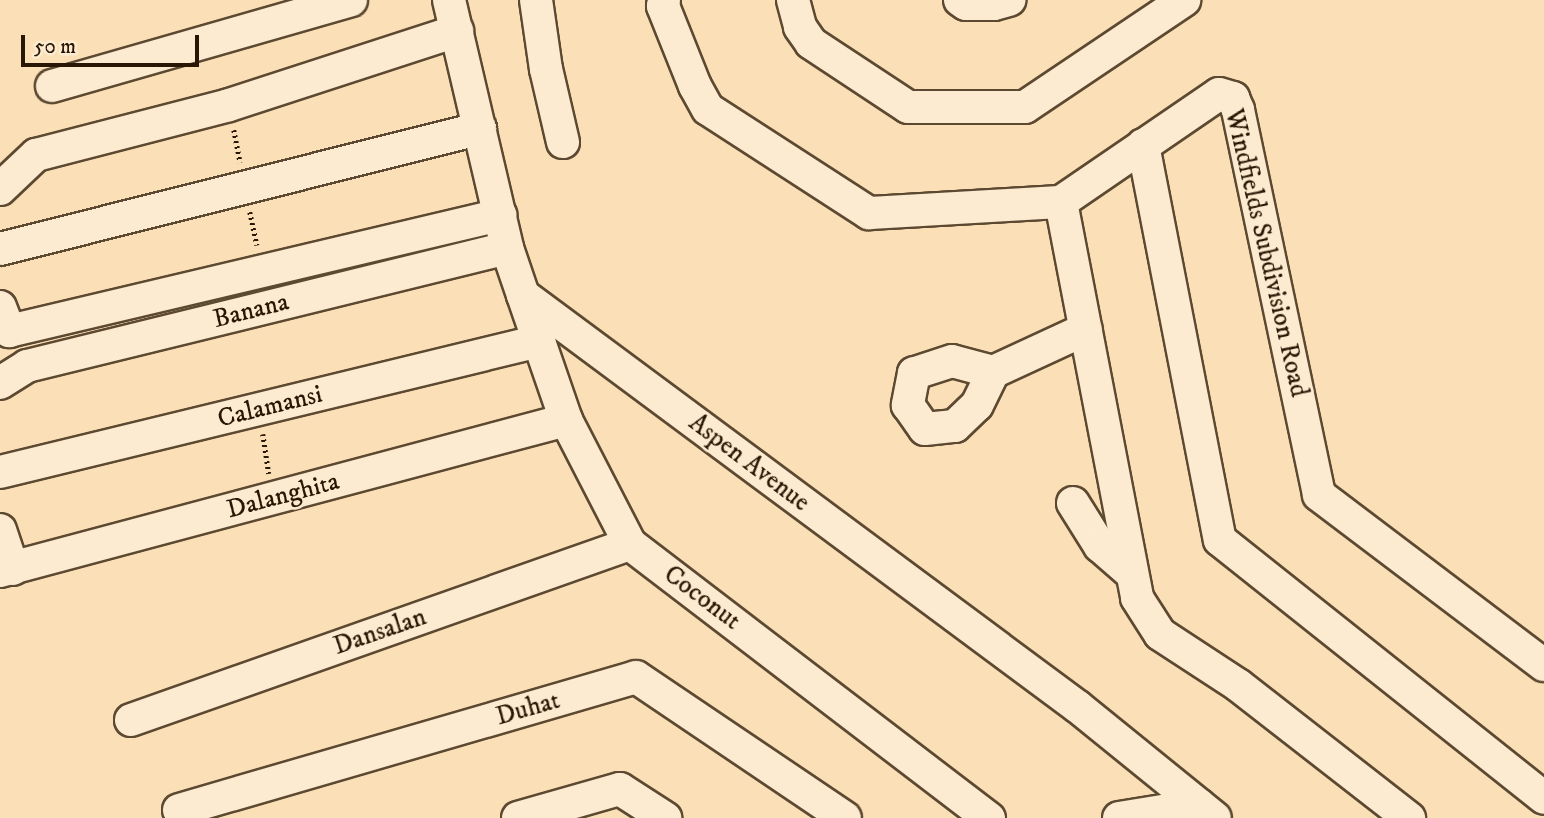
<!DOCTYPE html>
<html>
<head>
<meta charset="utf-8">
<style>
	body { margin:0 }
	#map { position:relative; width:1544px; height:818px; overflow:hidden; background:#fbe0b7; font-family:"IM FELL DW Pica",serif }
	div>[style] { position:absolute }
	.path>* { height:4.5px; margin-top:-2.25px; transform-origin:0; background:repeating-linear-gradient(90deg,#281704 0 2px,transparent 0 5.5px) }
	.roads { filter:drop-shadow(2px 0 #5d4931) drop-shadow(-2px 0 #5d4931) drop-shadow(0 2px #5d4931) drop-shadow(0 -2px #5d4931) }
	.minor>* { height:32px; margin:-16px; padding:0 16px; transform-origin:16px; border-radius:16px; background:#fcebd0 }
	span { translate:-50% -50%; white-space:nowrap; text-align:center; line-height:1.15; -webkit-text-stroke:5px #fcebd0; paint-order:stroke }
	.street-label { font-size:26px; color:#281704 }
	.scale { position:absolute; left:21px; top:35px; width:178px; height:32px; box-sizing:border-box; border:4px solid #281704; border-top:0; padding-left:9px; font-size:21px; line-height:24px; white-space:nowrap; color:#281704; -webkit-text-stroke:5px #fcebd0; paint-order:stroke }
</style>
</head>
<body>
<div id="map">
	<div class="path">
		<i style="left:234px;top:130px;width:33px;rotate:79deg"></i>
		<i style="left:250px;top:212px;width:34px;rotate:78deg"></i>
		<i style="left:263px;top:434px;width:40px;rotate:81.5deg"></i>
	</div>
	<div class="roads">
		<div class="minor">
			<i style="left:449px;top:0;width:255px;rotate:76.8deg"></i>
			<i style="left:507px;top:248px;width:50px;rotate:71.2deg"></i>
			<i style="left:523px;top:295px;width:691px;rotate:36.59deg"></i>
			<i style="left:1078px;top:707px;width:176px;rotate:39deg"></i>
			<i style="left:536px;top:0;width:70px;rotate:81.8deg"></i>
			<i style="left:546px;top:69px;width:75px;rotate:76.9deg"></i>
			<i style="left:664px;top:0;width:6px;rotate:99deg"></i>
			<i style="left:663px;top:6px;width:86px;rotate:68.2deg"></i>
			<i style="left:695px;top:86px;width:26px;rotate:61deg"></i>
			<i style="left:708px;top:109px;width:192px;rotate:32.9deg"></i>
			<i style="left:869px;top:213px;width:192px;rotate:-3.3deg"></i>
			<i style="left:1061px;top:202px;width:191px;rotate:-34.4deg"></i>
			<i style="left:1219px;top:94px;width:15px;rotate:16deg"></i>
			<i style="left:1233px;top:98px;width:13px;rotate:67deg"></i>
			<i style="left:1238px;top:110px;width:393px;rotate:78.1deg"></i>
			<i style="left:1319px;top:495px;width:282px;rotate:37.1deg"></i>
			<i style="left:793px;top:0;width:28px;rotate:75deg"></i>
			<i style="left:800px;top:27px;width:19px;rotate:55deg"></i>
			<i style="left:811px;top:43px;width:116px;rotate:33.4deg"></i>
			<i style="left:908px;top:107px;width:117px"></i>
			<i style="left:1025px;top:107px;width:192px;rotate:-33.9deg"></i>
			<i style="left:960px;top:0;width:7px;rotate:34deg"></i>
			<i style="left:966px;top:4px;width:28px"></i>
			<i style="left:994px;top:4px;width:16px;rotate:-15deg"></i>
			<i style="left:52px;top:86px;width:311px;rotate:-16deg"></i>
			<i style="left:1143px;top:145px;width:402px;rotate:79deg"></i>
			<i style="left:1220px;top:540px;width:414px;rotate:38.5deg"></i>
			<i style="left:0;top:189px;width:50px;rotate:-43.4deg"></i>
			<i style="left:36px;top:155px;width:199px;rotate:-14.5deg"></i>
			<i style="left:229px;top:105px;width:240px;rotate:-18deg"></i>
			<i style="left:1061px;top:202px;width:403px;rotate:79.1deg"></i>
			<i style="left:1137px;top:598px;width:43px;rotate:57.4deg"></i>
			<i style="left:1160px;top:634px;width:93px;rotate:33.2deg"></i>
			<i style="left:1238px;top:685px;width:217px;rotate:37.9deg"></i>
			<i style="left:0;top:249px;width:495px;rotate:-14.1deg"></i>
			<i style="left:523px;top:295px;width:132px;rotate:71deg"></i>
			<i style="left:566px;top:420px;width:140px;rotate:62.7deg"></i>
			<i style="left:630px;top:544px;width:452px;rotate:37.4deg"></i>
			<i style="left:0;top:307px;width:26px;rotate:69deg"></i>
			<i style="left:9px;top:331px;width:505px;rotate:-13.29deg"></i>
			<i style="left:993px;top:372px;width:42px;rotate:-165deg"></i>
			<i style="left:952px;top:361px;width:40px;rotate:162deg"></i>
			<i style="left:914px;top:373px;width:33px;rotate:101deg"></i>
			<i style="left:908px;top:405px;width:29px;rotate:55deg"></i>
			<i style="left:925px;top:429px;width:30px;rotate:-6deg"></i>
			<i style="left:955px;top:426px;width:30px;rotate:-44deg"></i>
			<i style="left:977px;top:405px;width:37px;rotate:-64deg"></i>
			<i style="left:993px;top:372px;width:102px;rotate:-24.8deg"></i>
			<i style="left:0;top:383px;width:32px;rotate:-32deg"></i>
			<i style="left:27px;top:366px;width:494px;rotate:-13.8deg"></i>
			<i style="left:0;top:472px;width:555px;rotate:-13.66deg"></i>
			<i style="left:1073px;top:503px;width:51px;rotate:57.9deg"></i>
			<i style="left:1100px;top:546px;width:40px;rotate:41deg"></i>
			<i style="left:0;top:530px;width:41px;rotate:71.6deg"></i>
			<i style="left:0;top:571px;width:586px;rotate:-14.94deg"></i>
			<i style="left:131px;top:720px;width:529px;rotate:-19.43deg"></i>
			<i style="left:179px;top:810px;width:476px;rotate:-16.2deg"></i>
			<i style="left:636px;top:677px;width:252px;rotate:34deg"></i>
			<i style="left:518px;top:818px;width:106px;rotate:-15.9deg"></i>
			<i style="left:620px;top:789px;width:54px;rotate:32.8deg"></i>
			<i style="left:1119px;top:818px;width:81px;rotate:-9.2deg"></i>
		</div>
	</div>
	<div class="street-label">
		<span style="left:1266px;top:253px;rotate:77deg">Windfields Subdivision Road</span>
		<span style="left:251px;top:311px;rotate:-14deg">Banana</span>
		<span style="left:270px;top:407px;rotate:-14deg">Calamansi</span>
		<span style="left:749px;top:463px;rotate:37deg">Aspen Avenue</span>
		<span style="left:283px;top:496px;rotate:-15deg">Dalanghita</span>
		<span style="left:702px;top:598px;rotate:37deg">Coconut</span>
		<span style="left:380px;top:632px;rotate:-19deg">Dansalan</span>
		<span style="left:528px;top:709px;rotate:-16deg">Duhat</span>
	</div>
	<div class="scale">50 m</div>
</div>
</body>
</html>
